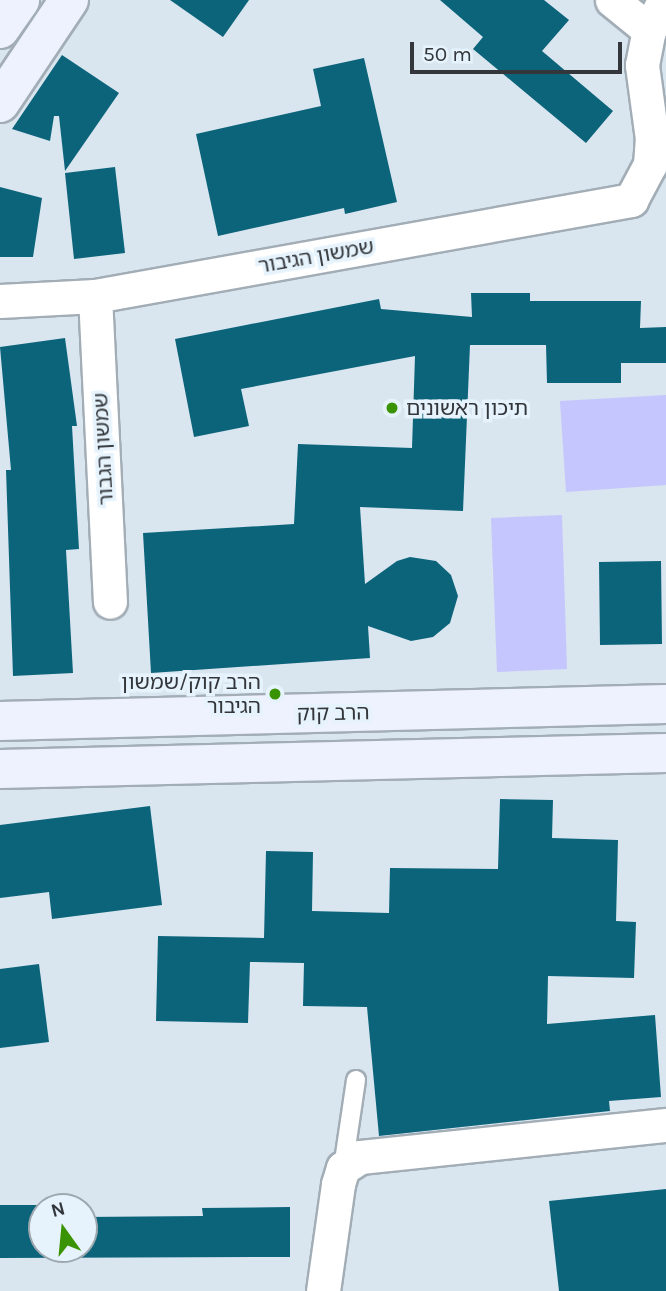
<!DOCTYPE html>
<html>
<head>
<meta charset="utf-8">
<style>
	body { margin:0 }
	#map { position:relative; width:666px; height:1291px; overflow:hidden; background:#d9e5ef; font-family:Karla,"Noto Sans Hebrew",sans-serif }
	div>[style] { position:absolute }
	.green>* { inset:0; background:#c5c6fd }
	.building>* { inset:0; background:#0c647b }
	.roads { filter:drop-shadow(2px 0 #a2adb6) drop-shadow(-2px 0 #a2adb6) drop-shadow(0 2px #a2adb6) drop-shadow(0 -2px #a2adb6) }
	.lane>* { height:18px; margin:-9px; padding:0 9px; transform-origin:9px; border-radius:9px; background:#fff }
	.street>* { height:33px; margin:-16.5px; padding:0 16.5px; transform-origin:16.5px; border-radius:16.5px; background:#fff }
	.secondary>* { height:38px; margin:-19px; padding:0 19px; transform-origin:19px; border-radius:19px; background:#edf2fe }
	.dots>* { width:19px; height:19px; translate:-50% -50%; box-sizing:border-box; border:4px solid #e6f3fc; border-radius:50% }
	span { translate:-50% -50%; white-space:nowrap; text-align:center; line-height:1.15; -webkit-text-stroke:7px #e6f3fc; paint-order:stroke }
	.street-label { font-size:21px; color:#33373b }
	.poi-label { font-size:21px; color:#33373b }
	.left { translate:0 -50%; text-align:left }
	.right { translate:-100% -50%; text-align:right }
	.north { position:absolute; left:28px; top:1193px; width:70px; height:70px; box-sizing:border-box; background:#e6f3fc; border:2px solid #9ea8af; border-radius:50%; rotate:345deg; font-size:19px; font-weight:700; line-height:28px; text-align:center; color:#33373b }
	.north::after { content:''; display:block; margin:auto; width:24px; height:32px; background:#3a9303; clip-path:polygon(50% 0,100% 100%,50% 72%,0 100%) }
	.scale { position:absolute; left:410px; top:42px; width:212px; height:32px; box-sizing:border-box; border:4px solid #33373b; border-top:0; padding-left:9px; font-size:21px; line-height:24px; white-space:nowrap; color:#33373b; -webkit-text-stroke:5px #e6f3fc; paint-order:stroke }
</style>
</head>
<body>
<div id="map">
	<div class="green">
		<i style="clip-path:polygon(666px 395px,666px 485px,566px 492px,560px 401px)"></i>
		<i style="clip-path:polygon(562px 515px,567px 669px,497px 672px,491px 518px)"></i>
	</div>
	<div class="building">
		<i style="clip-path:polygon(170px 0,249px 0,223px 37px)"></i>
		<i style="clip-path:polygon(440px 0,544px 0,569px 20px,542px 51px,613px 111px,586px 143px,473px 49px,483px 37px)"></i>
		<i style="clip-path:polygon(62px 55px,119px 93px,65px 171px,59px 116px,54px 116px,50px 141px,12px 129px)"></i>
		<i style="clip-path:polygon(364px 58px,397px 202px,345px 214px,344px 208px,218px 236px,196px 134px,321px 106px,313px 69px)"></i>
		<i style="clip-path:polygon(115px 167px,125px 253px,74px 259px,65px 173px)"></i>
		<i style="clip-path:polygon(0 187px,42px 198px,33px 257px,0 257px)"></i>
		<i style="clip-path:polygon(471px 293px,530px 293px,530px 301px,641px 301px,640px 328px,666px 327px,666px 363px,621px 363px,621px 383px,547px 383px,546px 345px,470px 345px,463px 511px,360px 507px,365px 584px,397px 561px,410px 557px,436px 561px,451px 575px,458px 596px,450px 623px,433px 637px,411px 641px,368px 626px,370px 658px,151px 673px,143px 533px,294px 524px,298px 444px,412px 448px,415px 356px,241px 389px,249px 426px,194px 437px,175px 339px,379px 299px,381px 309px,472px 317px)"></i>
		<i style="clip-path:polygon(65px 338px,77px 426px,72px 426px,79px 549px,66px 550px,73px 673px,13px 676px,6px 470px,11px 470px,0 347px)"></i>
		<i style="clip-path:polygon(661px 561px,662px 644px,600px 645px,599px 562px)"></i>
		<i style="clip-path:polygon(500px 799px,553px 800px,552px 838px,618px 840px,616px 921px,636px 922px,634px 978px,548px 976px,547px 1024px,655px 1015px,661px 1097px,609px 1101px,610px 1111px,379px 1136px,367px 1007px,303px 1006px,304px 963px,250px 962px,248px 1023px,156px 1021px,158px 936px,264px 938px,266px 851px,313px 852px,312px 911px,389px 913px,390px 868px,498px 869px)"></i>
		<i style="clip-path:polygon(150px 806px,162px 905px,52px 919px,49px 892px,0 898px,0 825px)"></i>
		<i style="clip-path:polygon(39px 964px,49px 1042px,0 1048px,0 969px)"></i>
		<i style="clip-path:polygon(666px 1189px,666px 1291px,559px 1291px,549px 1201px)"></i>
		<i style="clip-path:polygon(0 1205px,75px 1205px,42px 1207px,42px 1249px,84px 1249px,84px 1217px,203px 1216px,202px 1208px,290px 1207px,290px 1257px,0 1258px)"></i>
	</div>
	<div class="roads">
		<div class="lane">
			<i style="left:343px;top:1168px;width:89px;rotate:-81.6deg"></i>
		</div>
		<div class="street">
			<i style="left:612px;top:0;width:48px;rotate:39deg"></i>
			<i style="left:95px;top:296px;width:306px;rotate:87.2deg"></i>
			<i style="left:0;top:301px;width:95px;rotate:-3deg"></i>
			<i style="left:95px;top:296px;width:545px;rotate:-10.15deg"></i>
			<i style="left:631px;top:200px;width:40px;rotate:-62deg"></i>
			<i style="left:650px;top:165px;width:26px;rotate:-86deg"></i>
			<i style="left:652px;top:139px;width:75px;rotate:-97.7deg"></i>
			<i style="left:642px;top:65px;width:36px;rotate:-79deg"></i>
			<i style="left:649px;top:30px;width:34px;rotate:-63deg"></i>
			<i style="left:323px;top:1291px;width:108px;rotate:-82deg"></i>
			<i style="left:338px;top:1184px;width:17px;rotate:-73deg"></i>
			<i style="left:343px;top:1168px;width:20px;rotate:-33deg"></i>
			<i style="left:360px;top:1157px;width:308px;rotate:-6deg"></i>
		</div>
		<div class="secondary">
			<i style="left:0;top:29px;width:35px;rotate:-55deg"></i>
			<i style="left:0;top:103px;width:124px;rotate:-56.2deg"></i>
			<i style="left:0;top:721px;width:666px;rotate:-1.46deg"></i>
			<i style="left:0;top:769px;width:666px;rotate:-1.38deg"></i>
		</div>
	</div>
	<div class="dots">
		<i style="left:392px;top:408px;background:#3a9303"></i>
		<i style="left:275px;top:694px;background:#3a9303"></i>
	</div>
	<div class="street-label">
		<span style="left:316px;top:256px;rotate:-10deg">שמשון הגיבור</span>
		<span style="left:103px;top:449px;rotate:-93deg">שמשון הגבור</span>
		<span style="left:333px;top:713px;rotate:-1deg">הרב קוק</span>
	</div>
	<div class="poi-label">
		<span class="left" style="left:406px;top:408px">תיכון ראשונים</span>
		<span class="right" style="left:261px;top:694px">הרב קוק/שמשון<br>הגיבור</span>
	</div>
	<div class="north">N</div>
	<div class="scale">50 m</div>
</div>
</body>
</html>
